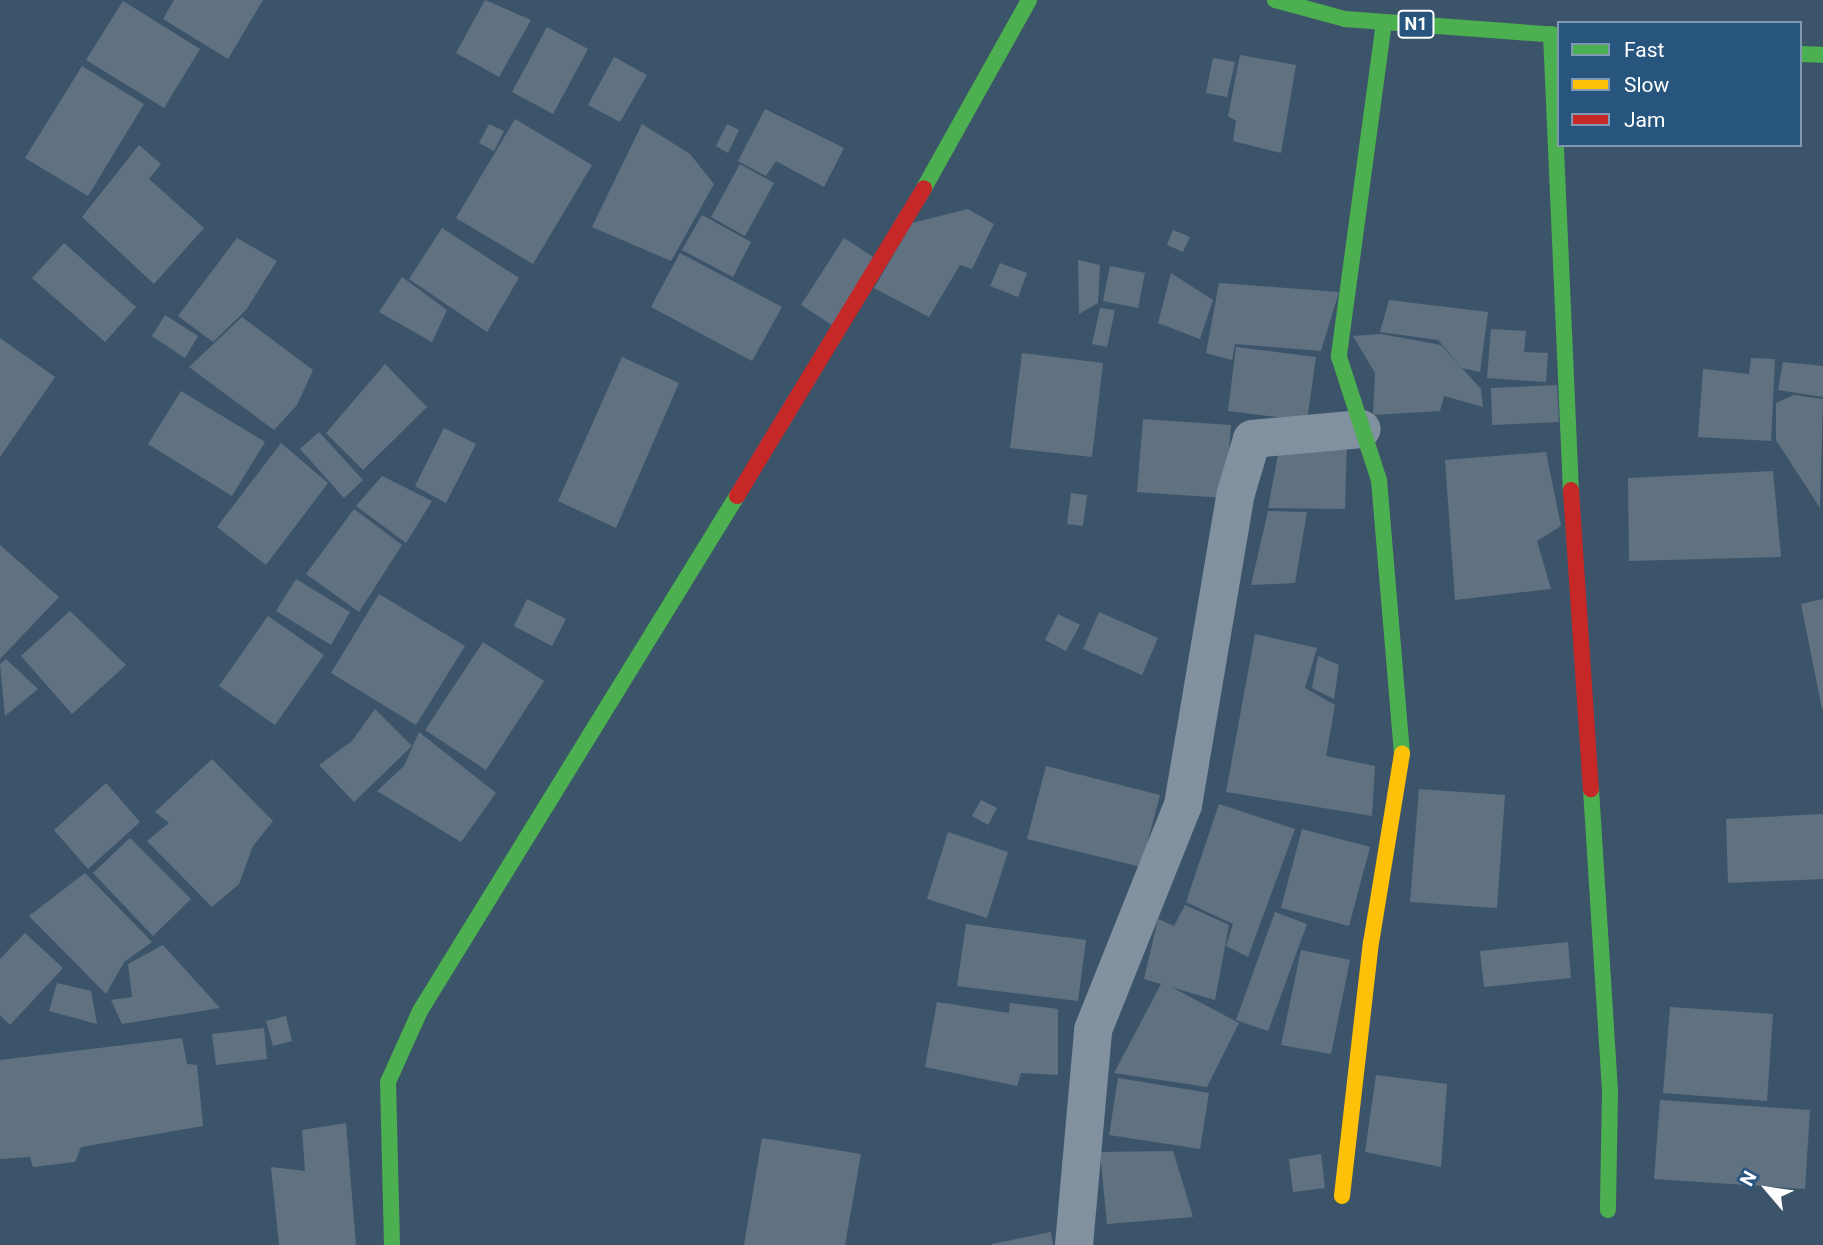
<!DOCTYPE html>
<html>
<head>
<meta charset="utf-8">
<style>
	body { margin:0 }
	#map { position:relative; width:1823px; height:1245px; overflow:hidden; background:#3c5469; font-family:Roboto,sans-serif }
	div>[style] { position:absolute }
	.building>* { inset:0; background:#607282 }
	.street>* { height:38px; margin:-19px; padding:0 19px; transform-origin:19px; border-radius:19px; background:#8191a0 }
	.fast>* { height:16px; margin:-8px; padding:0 8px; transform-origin:8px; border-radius:8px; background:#4caf50 }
	.slow>* { height:16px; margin:-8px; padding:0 8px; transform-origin:8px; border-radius:8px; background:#ffc107 }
	.jam>* { height:16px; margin:-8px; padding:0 8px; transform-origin:8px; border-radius:8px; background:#c62828 }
	span { translate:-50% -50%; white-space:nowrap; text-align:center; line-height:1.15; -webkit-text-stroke:5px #28557d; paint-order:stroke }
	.shield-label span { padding:2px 5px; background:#28557d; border:2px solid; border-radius:5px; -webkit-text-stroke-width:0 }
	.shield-label { font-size:18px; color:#fff; font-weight:700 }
	.legend { position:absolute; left:1557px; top:21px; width:245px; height:126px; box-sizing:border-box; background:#28557d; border:2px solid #7e99b1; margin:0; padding:9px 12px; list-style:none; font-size:21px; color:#fff }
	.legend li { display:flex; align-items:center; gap:14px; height:35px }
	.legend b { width:35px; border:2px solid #7e99b1 }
	.north { position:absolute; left:1732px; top:1154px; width:70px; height:70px; -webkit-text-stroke:5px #28557d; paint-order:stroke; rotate:299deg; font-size:19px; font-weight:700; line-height:28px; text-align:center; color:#fff }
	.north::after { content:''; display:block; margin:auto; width:24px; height:32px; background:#fff; clip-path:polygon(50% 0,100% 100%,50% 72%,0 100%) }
</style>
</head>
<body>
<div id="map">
	<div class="building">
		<i style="clip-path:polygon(174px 0,263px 0,228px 59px,163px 19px)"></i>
		<i style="clip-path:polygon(485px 0,531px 20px,499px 77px,456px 53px)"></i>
		<i style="clip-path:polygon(123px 1px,200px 49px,164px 108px,86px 60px)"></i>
		<i style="clip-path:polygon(547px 27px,588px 49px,553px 114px,512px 92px)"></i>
		<i style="clip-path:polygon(1240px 55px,1296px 65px,1281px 153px,1233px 141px,1236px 121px,1228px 116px)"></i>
		<i style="clip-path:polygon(614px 57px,647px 75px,620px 122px,588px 105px)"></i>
		<i style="clip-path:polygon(1213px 58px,1235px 62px,1227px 97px,1206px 93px)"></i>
		<i style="clip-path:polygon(82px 66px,144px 104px,88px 196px,25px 158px)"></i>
		<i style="clip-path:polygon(765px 109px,844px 148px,824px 187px,776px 161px,766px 176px,738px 161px)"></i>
		<i style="clip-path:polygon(515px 119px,592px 165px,533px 264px,456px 218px)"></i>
		<i style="clip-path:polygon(489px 124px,504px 131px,494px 151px,479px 143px)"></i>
		<i style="clip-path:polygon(642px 124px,690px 154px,714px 184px,671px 261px,592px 227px)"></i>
		<i style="clip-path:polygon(727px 124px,739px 130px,728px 153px,716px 146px)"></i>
		<i style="clip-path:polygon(139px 145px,161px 164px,149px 179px,204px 228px,154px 284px,82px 217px)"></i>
		<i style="clip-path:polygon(740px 164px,774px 183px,745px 236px,711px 217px)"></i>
		<i style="clip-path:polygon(968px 209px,994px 224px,972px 269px,960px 265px,929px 317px,874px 288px,912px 223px)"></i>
		<i style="clip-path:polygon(702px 215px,751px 242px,733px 277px,682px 250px)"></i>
		<i style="clip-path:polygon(442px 228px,519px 278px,487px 332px,409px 279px)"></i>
		<i style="clip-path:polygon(1173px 230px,1190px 237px,1183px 252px,1167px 245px)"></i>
		<i style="clip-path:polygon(237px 238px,277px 261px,246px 310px,213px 342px,178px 316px)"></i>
		<i style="clip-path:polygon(844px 238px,875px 258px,832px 325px,801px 305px)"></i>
		<i style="clip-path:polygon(64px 243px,136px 307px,105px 342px,32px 278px)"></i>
		<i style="clip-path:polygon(680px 253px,782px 307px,752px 361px,651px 307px)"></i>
		<i style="clip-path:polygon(1078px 260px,1100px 265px,1098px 303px,1079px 314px)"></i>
		<i style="clip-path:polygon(1000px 263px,1027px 273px,1018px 297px,990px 286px)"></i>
		<i style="clip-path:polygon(1110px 266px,1145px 273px,1138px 308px,1103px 301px)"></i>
		<i style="clip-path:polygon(1171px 273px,1213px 300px,1200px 339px,1158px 323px)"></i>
		<i style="clip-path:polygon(402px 277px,447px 310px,432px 342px,379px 312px)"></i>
		<i style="clip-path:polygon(1219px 283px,1339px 292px,1321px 351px,1235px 344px,1232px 360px,1206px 353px)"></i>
		<i style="clip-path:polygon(1389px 300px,1488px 312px,1480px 372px,1462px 368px,1438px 340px,1380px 332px)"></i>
		<i style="clip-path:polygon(1100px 308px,1115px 310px,1107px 347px,1092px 344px)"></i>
		<i style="clip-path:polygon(165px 315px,198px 336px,185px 358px,152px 336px)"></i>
		<i style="clip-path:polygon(242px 317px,313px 370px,297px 405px,274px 430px,189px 367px)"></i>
		<i style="clip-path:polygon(1491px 329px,1526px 331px,1524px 352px,1548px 353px,1546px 382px,1487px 378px)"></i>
		<i style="clip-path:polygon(1381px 334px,1441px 345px,1481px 389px,1483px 407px,1444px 396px,1440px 411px,1373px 415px,1375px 373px,1353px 336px)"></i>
		<i style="clip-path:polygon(0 338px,55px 377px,0 457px)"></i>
		<i style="clip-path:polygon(1236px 347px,1316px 357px,1307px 421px,1228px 411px)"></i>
		<i style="clip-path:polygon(1022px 353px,1103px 363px,1092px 457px,1010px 448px)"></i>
		<i style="clip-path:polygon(622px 357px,679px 383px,616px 528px,558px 501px)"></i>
		<i style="clip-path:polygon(1751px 358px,1775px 359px,1771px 441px,1698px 437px,1703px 369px,1749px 374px)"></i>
		<i style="clip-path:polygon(1783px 362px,1823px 366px,1823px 397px,1778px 390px)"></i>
		<i style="clip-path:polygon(385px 364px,427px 407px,363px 470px,326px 433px)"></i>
		<i style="clip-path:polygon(1557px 385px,1559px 422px,1492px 425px,1491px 388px)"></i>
		<i style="clip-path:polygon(181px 391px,265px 442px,232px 496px,148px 444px)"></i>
		<i style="clip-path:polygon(1794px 395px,1823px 399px,1820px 508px,1776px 440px,1776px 403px)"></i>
		<i style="clip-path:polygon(1143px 419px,1231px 425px,1225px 498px,1137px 492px)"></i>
		<i style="clip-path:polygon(444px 428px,476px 444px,446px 503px,415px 486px)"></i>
		<i style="clip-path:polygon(319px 432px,363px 480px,344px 498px,300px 449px)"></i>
		<i style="clip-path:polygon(1347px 440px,1345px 509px,1268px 508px,1280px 444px)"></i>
		<i style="clip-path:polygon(281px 443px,328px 483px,266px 565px,217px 527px)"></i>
		<i style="clip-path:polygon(1546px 452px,1561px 526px,1537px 541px,1551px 589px,1455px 600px,1445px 460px)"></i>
		<i style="clip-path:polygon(1773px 471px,1781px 557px,1629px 561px,1628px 478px)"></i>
		<i style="clip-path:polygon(382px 476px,432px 501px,406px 543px,356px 506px)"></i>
		<i style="clip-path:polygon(1071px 493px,1087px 495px,1083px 526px,1067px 524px)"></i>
		<i style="clip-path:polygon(354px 509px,402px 545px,359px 612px,306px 574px)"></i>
		<i style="clip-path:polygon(1268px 511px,1307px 512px,1295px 583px,1251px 585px)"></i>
		<i style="clip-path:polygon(0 545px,59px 597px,0 659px)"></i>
		<i style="clip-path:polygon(296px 579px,350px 612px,331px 645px,276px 611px)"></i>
		<i style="clip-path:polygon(379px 594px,465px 646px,416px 725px,331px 673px)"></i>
		<i style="clip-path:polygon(527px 599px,566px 619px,552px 646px,514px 626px)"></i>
		<i style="clip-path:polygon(1823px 599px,1823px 709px,1822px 709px,1801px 604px)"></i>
		<i style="clip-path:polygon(70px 611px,126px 665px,72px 714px,21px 656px)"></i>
		<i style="clip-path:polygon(1099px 612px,1158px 638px,1142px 675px,1083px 649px)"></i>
		<i style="clip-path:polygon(1058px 614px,1080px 625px,1066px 651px,1045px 640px)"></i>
		<i style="clip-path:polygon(268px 616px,324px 655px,275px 725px,219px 686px)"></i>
		<i style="clip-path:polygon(1255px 634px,1317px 648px,1305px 688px,1335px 705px,1326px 756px,1375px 766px,1372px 816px,1226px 792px)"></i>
		<i style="clip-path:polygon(483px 642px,544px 681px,486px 770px,425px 730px)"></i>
		<i style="clip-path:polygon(1318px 656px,1339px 665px,1334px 699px,1312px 688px)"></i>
		<i style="clip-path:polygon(6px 659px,38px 689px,5px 716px,0 664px)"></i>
		<i style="clip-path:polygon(375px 709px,412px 746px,354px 802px,319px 765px,352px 741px)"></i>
		<i style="clip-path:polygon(419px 732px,496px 793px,461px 842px,377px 791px,404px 766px)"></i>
		<i style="clip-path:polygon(212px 759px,273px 821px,253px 846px,239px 884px,212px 907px,147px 841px,169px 823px,155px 812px)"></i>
		<i style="clip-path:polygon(1046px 766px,1160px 795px,1141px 867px,1027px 839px)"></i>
		<i style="clip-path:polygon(106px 783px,140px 822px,88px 869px,54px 830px)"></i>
		<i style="clip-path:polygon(1419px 789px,1505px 795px,1497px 908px,1410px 902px)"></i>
		<i style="clip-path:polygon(981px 800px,997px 808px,988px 825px,972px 816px)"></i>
		<i style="clip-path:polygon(1219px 804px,1295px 829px,1248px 957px,1226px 946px,1233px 924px,1186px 902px)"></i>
		<i style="clip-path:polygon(1823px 814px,1823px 879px,1728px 883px,1726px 819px)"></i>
		<i style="clip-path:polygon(1302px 829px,1370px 847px,1349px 926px,1281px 908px)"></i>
		<i style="clip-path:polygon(948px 832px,1008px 852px,987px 918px,927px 899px)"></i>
		<i style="clip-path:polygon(130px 838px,191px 899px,153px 936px,93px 873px)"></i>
		<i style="clip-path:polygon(85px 873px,152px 942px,124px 962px,106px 994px,29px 916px)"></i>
		<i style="clip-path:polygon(1185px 905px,1229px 925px,1215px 1000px,1144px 979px,1158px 919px,1174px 926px)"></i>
		<i style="clip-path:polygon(1275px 912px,1307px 924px,1268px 1031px,1236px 1020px)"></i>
		<i style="clip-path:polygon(966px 924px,1086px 940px,1078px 1001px,957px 986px)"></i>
		<i style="clip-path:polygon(25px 933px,63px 968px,10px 1025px,0 1015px,0 959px)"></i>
		<i style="clip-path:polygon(1568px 942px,1571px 978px,1484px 987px,1480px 951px)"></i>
		<i style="clip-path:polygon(163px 945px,220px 1008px,122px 1024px,111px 1000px,132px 997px,128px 964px)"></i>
		<i style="clip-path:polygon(1301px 950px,1350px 960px,1331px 1054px,1281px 1045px)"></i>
		<i style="clip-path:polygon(1162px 982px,1239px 1023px,1207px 1087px,1114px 1073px)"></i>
		<i style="clip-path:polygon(57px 983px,91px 991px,97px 1024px,49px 1011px)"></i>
		<i style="clip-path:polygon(937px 1002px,1009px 1013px,1010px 1003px,1058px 1009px,1058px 1075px,1021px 1073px,1017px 1086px,925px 1067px)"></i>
		<i style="clip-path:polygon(1670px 1007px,1773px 1014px,1767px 1101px,1663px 1093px)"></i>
		<i style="clip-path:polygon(286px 1016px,292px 1041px,273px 1046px,266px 1021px)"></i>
		<i style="clip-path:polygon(264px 1028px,267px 1059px,216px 1065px,212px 1034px)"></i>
		<i style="clip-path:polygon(182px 1038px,187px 1064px,197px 1065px,203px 1126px,81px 1147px,75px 1162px,33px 1167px,30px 1157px,0 1159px,0 1060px)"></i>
		<i style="clip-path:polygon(1376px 1075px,1447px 1084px,1441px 1167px,1365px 1152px)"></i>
		<i style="clip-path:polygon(1118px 1078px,1209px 1093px,1200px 1149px,1109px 1135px)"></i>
		<i style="clip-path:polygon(1660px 1100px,1810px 1110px,1805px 1189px,1654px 1179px)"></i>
		<i style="clip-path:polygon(346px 1123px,356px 1245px,279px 1245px,271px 1167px,305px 1171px,302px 1130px)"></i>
		<i style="clip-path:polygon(762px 1138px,861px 1154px,845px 1245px,744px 1245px)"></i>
		<i style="clip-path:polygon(1173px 1151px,1193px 1217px,1107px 1224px,1100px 1152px)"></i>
		<i style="clip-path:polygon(1321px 1154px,1325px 1188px,1293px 1192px,1289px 1159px)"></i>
		<i style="clip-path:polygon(1051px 1232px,1053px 1245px,992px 1245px,992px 1244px)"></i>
	</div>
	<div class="street">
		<i style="left:1074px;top:1245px;width:216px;rotate:-84.9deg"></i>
		<i style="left:1093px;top:1030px;width:242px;rotate:-68.2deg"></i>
		<i style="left:1183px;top:805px;width:316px;rotate:-80.4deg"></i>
		<i style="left:1236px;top:493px;width:56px;rotate:-73.5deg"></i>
		<i style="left:1252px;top:439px;width:110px;rotate:-5.2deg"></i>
	</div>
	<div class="fast">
		<i style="left:1275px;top:0;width:73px;rotate:15.2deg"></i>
		<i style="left:1345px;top:19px;width:215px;rotate:4.3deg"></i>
		<i style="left:1384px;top:22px;width:338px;rotate:97.7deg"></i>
		<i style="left:1339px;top:357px;width:129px;rotate:72deg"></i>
		<i style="left:1379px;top:480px;width:275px;rotate:85.2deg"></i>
		<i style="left:1551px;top:34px;width:456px;rotate:87.5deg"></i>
		<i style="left:1800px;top:54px;width:23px;rotate:2deg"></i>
		<i style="left:924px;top:188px;width:215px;rotate:-60.8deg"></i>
		<i style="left:1591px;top:789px;width:303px;rotate:86.4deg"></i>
		<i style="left:1610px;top:1091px;width:119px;rotate:91deg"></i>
		<i style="left:392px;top:1245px;width:163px;rotate:-91.4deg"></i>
		<i style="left:388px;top:1082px;width:78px;rotate:-65.7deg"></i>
		<i style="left:420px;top:1011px;width:605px;rotate:-58.39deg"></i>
	</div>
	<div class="slow">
		<i style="left:1342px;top:1196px;width:255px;rotate:-83.5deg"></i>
		<i style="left:1371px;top:943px;width:192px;rotate:-80.7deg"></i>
	</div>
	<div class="jam">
		<i style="left:1571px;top:490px;width:300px;rotate:86.2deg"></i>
		<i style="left:737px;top:496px;width:360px;rotate:-58.7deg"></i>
	</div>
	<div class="shield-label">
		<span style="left:1416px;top:24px">N1</span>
	</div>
	<ul class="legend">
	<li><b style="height:9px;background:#4caf50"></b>Fast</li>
	<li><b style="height:9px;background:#ffc107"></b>Slow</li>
	<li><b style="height:9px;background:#c62828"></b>Jam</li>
	</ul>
	<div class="north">N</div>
</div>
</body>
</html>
